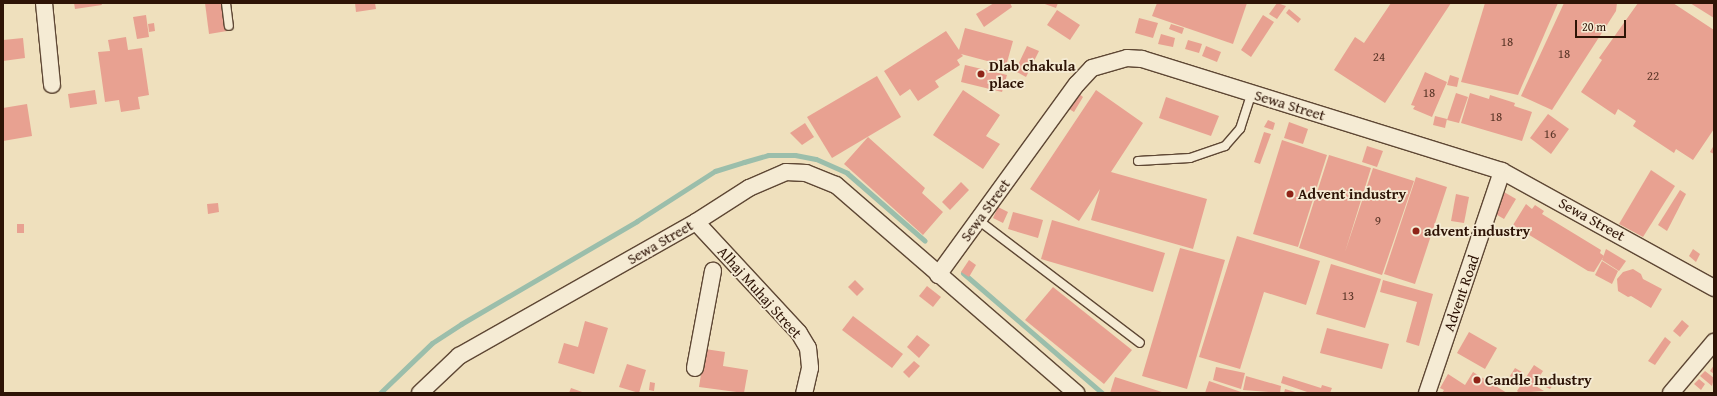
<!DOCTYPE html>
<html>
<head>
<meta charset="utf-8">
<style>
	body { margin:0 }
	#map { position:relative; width:1717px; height:396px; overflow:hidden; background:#efe0bd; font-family:"Gentium Book Plus",serif }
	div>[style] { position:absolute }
	.stream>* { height:5px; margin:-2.5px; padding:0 2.5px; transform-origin:2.5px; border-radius:2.5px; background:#9bbeab }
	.building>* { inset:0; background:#e8a191 }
	.roads { filter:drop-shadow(1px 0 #5e4734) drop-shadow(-1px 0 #5e4734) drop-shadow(0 1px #5e4734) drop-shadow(0 -1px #5e4734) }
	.lane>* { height:8px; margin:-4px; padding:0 4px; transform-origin:4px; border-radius:4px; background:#f5ebd4 }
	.street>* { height:16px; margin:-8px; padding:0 8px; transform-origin:8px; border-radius:8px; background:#f5ebd4 }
	.dots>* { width:11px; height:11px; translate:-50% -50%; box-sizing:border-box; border:2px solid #f5ebd4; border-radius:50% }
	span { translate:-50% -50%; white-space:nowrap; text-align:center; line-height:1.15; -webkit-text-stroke:3.5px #f5ebd4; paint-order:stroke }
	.number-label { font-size:13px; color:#5c3729 }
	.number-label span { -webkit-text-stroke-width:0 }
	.poi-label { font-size:15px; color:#2e1406; font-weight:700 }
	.left { translate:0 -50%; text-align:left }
	.street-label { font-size:15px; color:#2e1406 }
	.frame { position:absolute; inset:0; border:4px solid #2e1406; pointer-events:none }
	.scale { position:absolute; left:1575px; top:20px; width:51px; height:18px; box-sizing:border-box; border:2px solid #2e1406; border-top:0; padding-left:5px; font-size:12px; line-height:14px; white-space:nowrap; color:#2e1406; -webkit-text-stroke:3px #f5ebd4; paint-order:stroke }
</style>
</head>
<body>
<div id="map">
	<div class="stream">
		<i style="left:963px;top:273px;width:184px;rotate:40.8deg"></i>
		<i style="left:380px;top:393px;width:72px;rotate:-43.9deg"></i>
		<i style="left:432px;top:343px;width:35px;rotate:-33deg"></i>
		<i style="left:461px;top:324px;width:204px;rotate:-30.3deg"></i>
		<i style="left:637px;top:221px;width:93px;rotate:-32.7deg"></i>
		<i style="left:715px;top:171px;width:30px;rotate:-17deg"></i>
		<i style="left:744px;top:162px;width:25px;rotate:-16deg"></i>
		<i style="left:768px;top:155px;width:27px"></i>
		<i style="left:795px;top:155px;width:21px;rotate:11deg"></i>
		<i style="left:816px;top:159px;width:34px;rotate:24deg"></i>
		<i style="left:847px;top:173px;width:103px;rotate:41.1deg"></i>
	</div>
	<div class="building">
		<i style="clip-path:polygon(74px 3px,101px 3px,102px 5px,75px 9px)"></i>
		<i style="clip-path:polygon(205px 3px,222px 3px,227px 31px,209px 34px)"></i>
		<i style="clip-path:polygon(355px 3px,375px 3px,376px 9px,356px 12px)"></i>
		<i style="clip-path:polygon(994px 3px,1010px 3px,1012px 7px,984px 27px,976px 14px)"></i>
		<i style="clip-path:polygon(1042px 3px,1058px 3px,1056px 8px)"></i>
		<i style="clip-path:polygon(1157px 3px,1247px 3px,1233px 44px,1152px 16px)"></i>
		<i style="clip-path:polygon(1277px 3px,1286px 6px,1277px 19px,1269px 14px)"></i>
		<i style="clip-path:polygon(1391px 3px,1451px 3px,1385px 103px,1334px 70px,1355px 37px,1364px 43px)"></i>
		<i style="clip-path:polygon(1485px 3px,1558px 3px,1518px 95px,1461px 82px)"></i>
		<i style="clip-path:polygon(1564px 3px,1617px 3px,1616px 11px,1552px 110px,1521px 96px)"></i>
		<i style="clip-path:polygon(1638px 3px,1673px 3px,1714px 30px,1714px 129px,1693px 160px,1676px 149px,1674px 153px,1633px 126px,1636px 121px,1618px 109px,1615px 115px,1581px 92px,1602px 60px,1599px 58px)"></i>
		<i style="clip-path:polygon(1690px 3px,1714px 3px,1714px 18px)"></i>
		<i style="clip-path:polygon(1289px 9px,1301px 19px,1298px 23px,1286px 13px)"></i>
		<i style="clip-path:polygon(1057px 10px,1080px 25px,1070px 40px,1047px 25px)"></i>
		<i style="clip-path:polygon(146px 15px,149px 37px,137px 39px,133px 17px)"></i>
		<i style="clip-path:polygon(1263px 15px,1274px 22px,1251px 57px,1241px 50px)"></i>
		<i style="clip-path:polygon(1139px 18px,1158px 23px,1153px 38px,1135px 33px)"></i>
		<i style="clip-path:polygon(154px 23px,155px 31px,149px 32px,148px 24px)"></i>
		<i style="clip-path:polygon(1171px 24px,1184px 28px,1182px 34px,1169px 29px)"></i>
		<i style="clip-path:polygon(965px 28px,1013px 41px,1006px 66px,961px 54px,963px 56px,957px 60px,960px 65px,935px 81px,939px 87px,918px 101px,910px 89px,900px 96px,884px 71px,946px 31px,959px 50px)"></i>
		<i style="clip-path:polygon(1161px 34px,1175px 38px,1173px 47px,1158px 44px)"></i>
		<i style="clip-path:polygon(126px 37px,128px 50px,142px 48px,149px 95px,138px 97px,140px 109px,121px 112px,119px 100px,105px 102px,98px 52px,110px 51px,108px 40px)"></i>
		<i style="clip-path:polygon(23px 38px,25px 58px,3px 61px,3px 40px)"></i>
		<i style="clip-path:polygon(1188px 40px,1202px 44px,1199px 53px,1185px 49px)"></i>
		<i style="clip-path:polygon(1027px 46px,1039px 51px,1026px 77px,1015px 71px)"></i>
		<i style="clip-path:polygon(1206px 46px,1221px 52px,1217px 62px,1202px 56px)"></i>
		<i style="clip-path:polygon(965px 65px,1007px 75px,1002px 92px,961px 82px)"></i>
		<i style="clip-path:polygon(1425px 72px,1447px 82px,1432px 117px,1413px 109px,1415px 106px,1411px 105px)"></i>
		<i style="clip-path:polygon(1450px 75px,1459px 78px,1457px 87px,1447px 85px)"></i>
		<i style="clip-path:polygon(877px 76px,901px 117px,832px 158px,807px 117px)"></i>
		<i style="clip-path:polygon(95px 90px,97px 104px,70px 108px,68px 94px)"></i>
		<i style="clip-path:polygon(963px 90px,1000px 115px,986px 136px,1000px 144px,983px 169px,933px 135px)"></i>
		<i style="clip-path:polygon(1096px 90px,1143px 123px,1111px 172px,1207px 199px,1193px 249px,1091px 220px,1100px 189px,1079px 221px,1030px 189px)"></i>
		<i style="clip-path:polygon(1075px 91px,1083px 97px,1074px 112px,1066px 107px)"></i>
		<i style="clip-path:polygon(1456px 93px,1468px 97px,1459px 123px,1447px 120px)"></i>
		<i style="clip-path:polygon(1470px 93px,1489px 99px,1490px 95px,1515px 103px,1514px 106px,1532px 112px,1522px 141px,1461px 123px)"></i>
		<i style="clip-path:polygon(1166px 97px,1219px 116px,1211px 136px,1159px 118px)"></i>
		<i style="clip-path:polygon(27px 104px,32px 136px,3px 141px,3px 108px)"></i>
		<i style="clip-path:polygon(1548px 114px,1569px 129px,1551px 154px,1530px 138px)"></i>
		<i style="clip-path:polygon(1435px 116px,1447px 119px,1445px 128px,1433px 125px)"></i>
		<i style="clip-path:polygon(1268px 120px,1275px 123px,1273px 130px,1264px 127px)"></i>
		<i style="clip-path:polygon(1289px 122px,1308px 129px,1303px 144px,1284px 138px)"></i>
		<i style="clip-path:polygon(805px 123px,814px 137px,802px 145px,790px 133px)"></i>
		<i style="clip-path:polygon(1264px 132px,1271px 134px,1260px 164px,1254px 162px)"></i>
		<i style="clip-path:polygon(868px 137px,925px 188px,922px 193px,943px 212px,923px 235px,844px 164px)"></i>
		<i style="clip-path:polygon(1282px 140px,1327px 155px,1298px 247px,1253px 234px)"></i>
		<i style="clip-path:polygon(1714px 145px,1714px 154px,1710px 152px)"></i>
		<i style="clip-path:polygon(1367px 146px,1383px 151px,1377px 167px,1362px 162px)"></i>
		<i style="clip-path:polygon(1329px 155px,1371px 168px,1345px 252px,1373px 168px,1414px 181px,1382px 275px,1299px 248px)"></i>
		<i style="clip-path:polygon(1651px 170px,1675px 186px,1643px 237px,1619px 224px)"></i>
		<i style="clip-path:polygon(1416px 177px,1447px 187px,1415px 284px,1384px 274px)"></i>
		<i style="clip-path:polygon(961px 182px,969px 190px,950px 210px,942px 202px)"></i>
		<i style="clip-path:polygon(1680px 190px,1686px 194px,1667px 231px,1658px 225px)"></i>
		<i style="clip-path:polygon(1504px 192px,1516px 199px,1504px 219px,1492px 212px)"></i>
		<i style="clip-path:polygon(1456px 194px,1469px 197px,1464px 223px,1451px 221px)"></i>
		<i style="clip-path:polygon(218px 203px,219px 212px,208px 214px,207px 204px)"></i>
		<i style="clip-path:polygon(1526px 204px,1532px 209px,1535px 205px,1544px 211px,1542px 214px,1601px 250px,1600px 253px,1604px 256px,1594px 272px,1588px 271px,1513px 225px)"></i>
		<i style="clip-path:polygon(998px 207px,1008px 212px,1003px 223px,993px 218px)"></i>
		<i style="clip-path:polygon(1013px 212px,1043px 220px,1038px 238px,1008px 229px)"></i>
		<i style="clip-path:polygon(1052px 220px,1165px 253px,1153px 292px,1041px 259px)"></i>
		<i style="clip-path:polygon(17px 224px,24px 224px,24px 233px,17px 233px)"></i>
		<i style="clip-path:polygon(1237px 236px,1320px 261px,1306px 305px,1264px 292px,1240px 369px,1199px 357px)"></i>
		<i style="clip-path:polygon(1180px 248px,1225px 260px,1187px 389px,1142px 376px)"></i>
		<i style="clip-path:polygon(1606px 249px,1626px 261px,1619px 271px,1602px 260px)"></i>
		<i style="clip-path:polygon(1693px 249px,1700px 254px,1696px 262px,1689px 256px)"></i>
		<i style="clip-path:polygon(969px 260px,976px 265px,969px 277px,961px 272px)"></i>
		<i style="clip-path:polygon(1602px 261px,1618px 271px,1612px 284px,1595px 275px)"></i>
		<i style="clip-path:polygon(1331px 264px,1381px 279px,1365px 328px,1316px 314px)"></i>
		<i style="clip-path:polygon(1633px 269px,1641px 274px,1643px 279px,1662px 289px,1651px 308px,1631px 296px,1628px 297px,1618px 291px,1617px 279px,1623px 272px)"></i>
		<i style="clip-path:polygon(855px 280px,864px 289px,857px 296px,848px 287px)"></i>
		<i style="clip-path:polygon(1383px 280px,1433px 294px,1419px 346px,1406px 342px,1417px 302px,1380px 292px)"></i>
		<i style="clip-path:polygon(927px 286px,941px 297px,933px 307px,919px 296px)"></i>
		<i style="clip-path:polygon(1053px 287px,1132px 350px,1104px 384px,1025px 320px)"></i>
		<i style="clip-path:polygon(853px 316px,903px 354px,892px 368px,842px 330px)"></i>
		<i style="clip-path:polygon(1682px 320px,1689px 326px,1680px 337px,1673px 331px)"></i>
		<i style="clip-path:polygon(585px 321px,608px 328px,594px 374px,558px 363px,564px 343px,578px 347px)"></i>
		<i style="clip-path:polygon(1327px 328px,1389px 344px,1382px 369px,1320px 353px)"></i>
		<i style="clip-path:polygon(1469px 332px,1497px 348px,1485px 369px,1457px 353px)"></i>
		<i style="clip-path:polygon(917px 335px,930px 345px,919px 358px,907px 347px)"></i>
		<i style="clip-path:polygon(1665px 337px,1671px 342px,1655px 365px,1648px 361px)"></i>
		<i style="clip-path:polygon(705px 349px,725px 352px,723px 366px,748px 370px,744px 393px,699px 387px)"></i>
		<i style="clip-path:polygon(914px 361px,920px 366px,909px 378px,903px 372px)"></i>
		<i style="clip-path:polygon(627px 364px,646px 370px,639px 393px,619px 387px)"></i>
		<i style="clip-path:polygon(1534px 365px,1543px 371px,1534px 385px,1544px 391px,1519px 393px,1517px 391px)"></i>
		<i style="clip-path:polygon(1714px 365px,1714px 374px,1710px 371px)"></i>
		<i style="clip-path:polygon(1216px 367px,1245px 373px,1241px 389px,1213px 380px)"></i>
		<i style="clip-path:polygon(1515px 368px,1522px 372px,1517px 380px,1510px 376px)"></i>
		<i style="clip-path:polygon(1705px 371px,1714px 378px,1712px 386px,1700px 376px)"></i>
		<i style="clip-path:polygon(1473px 372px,1507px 393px,1442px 393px,1444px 390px,1440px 388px,1448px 374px,1465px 385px)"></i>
		<i style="clip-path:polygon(1246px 376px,1281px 386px,1280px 393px,1243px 390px)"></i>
		<i style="clip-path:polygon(1283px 376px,1321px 388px,1322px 385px,1332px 388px,1330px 393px,1310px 393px,1281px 383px)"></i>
		<i style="clip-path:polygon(1115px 377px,1165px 393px,1110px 393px)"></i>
		<i style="clip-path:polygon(1699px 379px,1705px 384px,1701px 390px,1694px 384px)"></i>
		<i style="clip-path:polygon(1551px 380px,1555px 382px,1550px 389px,1546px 387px)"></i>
		<i style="clip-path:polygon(1209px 381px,1244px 393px,1205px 393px)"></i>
		<i style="clip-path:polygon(650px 382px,655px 383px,654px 391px,649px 390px)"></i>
		<i style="clip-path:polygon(571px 388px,585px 393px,569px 393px)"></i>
		<i style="clip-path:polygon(1285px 389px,1299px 393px,1284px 393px)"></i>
	</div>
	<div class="roads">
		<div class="lane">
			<i style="left:226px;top:3px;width:23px;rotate:83deg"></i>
			<i style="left:1138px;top:161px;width:52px;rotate:-3.3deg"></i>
			<i style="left:1190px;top:158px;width:37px;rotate:-19deg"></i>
			<i style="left:1225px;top:146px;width:23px;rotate:-49deg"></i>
			<i style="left:1240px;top:129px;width:38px;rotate:-72deg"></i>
			<i style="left:978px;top:220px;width:203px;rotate:37.2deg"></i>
		</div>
		<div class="street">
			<i style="left:44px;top:3px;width:82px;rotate:84.4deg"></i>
			<i style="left:696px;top:222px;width:151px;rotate:47.1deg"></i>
			<i style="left:799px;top:333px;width:17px;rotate:59deg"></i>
			<i style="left:808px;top:348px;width:20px;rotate:84deg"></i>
			<i style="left:810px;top:368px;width:26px;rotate:103deg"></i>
			<i style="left:938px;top:275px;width:236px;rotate:-54deg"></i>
			<i style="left:1077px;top:84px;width:22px;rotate:-47deg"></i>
			<i style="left:1092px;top:68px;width:36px;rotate:-16deg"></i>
			<i style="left:1127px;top:58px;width:15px;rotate:4deg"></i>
			<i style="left:1142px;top:59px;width:377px;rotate:17.3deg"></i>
			<i style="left:1502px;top:171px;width:242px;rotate:28.9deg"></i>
			<i style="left:695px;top:368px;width:99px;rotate:-79.5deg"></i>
			<i style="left:420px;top:393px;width:54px;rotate:-43.5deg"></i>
			<i style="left:459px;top:356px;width:272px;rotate:-29.5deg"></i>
			<i style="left:696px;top:222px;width:63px;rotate:-32.7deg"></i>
			<i style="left:749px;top:188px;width:40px;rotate:-23.4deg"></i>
			<i style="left:786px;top:172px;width:20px;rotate:3deg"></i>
			<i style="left:806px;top:173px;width:32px;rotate:22deg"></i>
			<i style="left:836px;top:185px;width:318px;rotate:40.9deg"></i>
			<i style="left:1427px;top:393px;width:234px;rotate:-71.3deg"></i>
			<i style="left:1671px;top:393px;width:67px;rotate:-49.9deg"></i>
		</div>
	</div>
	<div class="dots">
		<i style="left:981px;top:74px;background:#8f2418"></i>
		<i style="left:1290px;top:194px;background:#8f2418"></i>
		<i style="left:1416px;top:231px;background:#8f2418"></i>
		<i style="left:1477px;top:380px;background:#8f2418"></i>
	</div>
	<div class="number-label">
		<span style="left:1507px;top:42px">18</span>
		<span style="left:1564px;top:54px">18</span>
		<span style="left:1379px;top:57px">24</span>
		<span style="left:1653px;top:76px">22</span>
		<span style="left:1429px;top:93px">18</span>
		<span style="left:1496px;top:117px">18</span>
		<span style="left:1550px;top:134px">16</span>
		<span style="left:1378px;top:221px">9</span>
		<span style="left:1348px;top:296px">13</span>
	</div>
	<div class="poi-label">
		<span class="left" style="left:989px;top:74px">Dlab chakula<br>place</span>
		<span class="left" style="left:1298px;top:194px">Advent industry</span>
		<span class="left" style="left:1424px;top:231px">advent industry</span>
		<span class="left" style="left:1485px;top:380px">Candle Industry</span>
	</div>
	<div class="street-label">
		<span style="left:1290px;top:105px;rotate:17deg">Sewa Street</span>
		<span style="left:985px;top:210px;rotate:-54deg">Sewa Street</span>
		<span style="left:1592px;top:219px;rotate:29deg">Sewa Street</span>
		<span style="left:660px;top:242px;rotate:-30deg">Sewa Street</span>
		<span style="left:760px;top:292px;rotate:48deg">Alhaj Muhaj Street</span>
		<span style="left:1461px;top:293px;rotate:-71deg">Advent Road</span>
	</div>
	<div class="frame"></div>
	<div class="scale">20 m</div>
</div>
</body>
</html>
